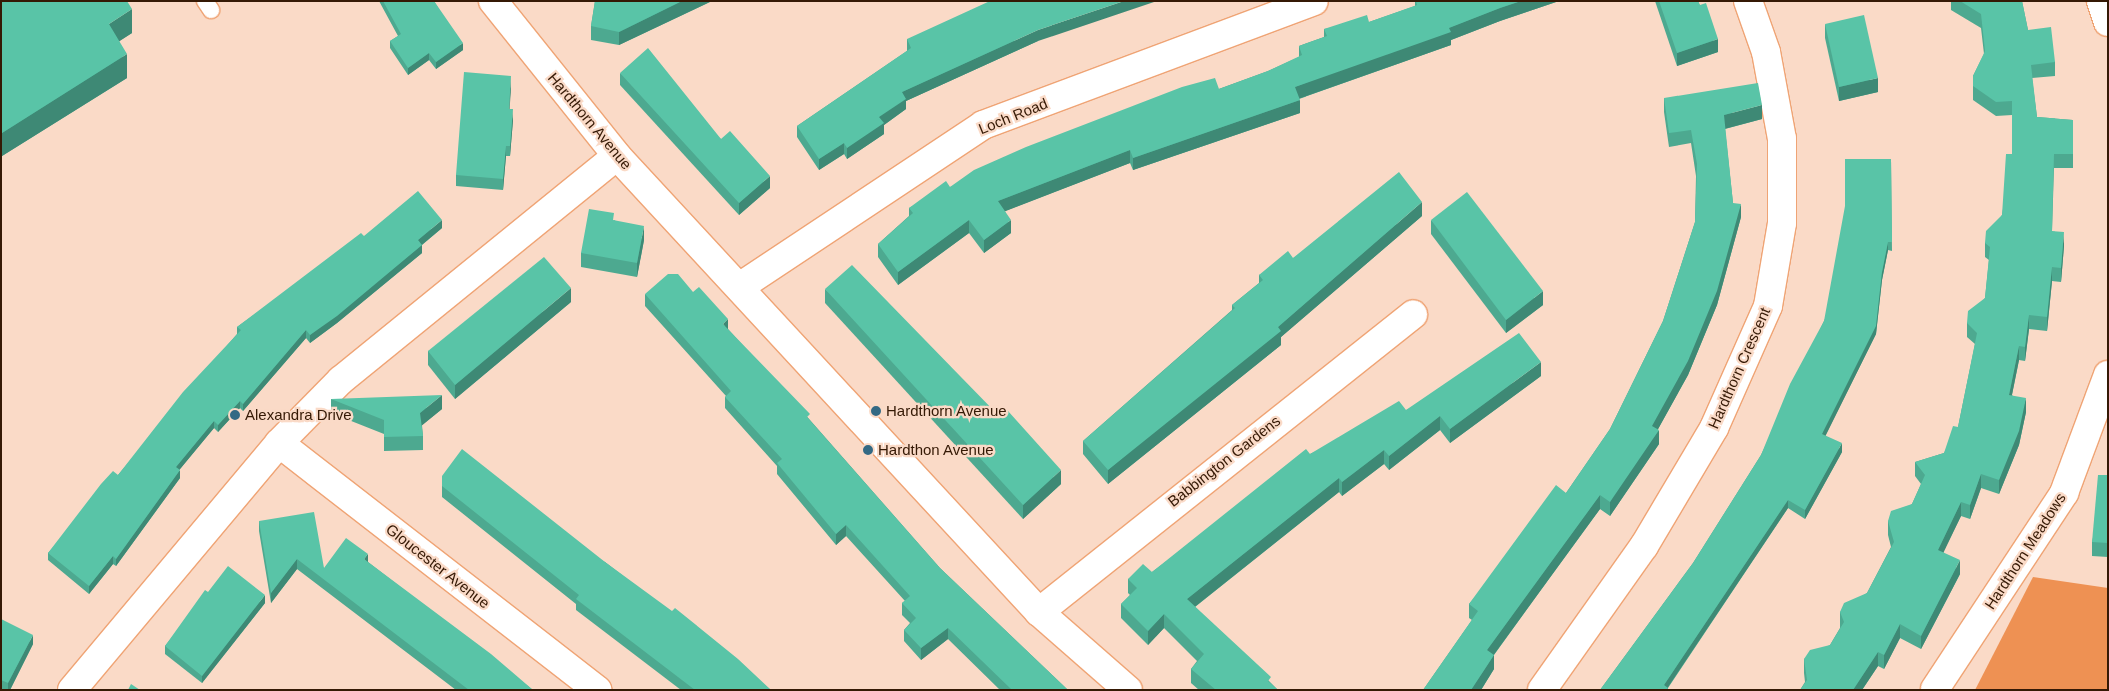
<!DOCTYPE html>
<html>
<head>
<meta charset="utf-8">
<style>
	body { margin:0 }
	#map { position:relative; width:2109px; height:691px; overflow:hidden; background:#fadac7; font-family:Arial,sans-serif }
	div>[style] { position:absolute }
	.forest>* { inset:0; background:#ee9153 }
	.roads { filter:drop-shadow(1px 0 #efa475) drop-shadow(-1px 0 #efa475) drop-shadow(0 1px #efa475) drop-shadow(0 -1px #efa475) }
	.lane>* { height:16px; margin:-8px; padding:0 8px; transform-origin:8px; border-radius:8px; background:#fff }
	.street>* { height:28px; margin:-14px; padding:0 14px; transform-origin:14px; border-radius:14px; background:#fff }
	.wall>* { inset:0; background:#4da990 }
	.shaded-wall>* { inset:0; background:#3e8975 }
	.building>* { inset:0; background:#59c4a7 }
	.dots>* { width:14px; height:14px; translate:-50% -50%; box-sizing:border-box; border:2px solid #fadac7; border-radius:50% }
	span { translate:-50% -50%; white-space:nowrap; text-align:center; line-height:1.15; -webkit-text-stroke:4.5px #fadac7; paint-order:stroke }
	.street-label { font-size:15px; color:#351905 }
	.poi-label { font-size:15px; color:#351905 }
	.left { translate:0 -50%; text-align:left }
	.frame { position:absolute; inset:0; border:2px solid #351905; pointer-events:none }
</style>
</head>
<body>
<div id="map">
	<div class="forest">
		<i style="clip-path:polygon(2033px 577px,2108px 588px,2108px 690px,1975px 690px)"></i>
	</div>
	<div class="roads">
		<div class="lane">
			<i style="left:205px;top:1px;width:11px;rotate:56deg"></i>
		</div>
		<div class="street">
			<i style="left:493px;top:1px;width:198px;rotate:51.3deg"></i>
			<i style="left:617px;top:156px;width:621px;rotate:47.22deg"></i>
			<i style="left:1039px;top:612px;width:118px;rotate:41.2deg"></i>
			<i style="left:2101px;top:1px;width:22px;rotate:72deg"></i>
			<i style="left:741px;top:286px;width:291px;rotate:-33.6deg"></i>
			<i style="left:983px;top:125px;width:353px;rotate:-20.5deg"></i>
			<i style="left:279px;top:443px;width:403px;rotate:37.8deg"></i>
			<i style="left:1039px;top:612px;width:478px;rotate:-38.5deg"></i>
			<i style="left:1935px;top:689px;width:235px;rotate:-56.6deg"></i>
			<i style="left:2064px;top:493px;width:126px;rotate:-69.6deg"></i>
			<i style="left:72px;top:690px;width:322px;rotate:-50deg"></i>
			<i style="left:279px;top:443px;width:88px;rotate:-45.5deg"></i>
			<i style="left:341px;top:380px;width:355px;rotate:-39.1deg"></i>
			<i style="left:1542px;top:690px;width:176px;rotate:-54.7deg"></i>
			<i style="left:1644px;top:546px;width:137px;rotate:-59.3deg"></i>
			<i style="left:1714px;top:428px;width:133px;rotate:-66.1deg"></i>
			<i style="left:1768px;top:306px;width:84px;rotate:-80.4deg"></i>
			<i style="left:1782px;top:223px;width:84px;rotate:-90deg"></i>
			<i style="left:1782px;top:139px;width:88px;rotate:-100.4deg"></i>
			<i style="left:1766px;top:52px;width:54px;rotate:-109.4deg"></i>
		</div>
	</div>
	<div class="wall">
		<i style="clip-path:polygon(1px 1px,132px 33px,119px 41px,127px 78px,2px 156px,1px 156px)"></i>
		<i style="clip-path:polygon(379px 1px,434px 1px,463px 50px,436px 69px,429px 60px,408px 75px,390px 48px,390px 41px,398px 36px)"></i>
		<i style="clip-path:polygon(595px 1px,712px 1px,619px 45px,591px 40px,591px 26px)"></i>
		<i style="clip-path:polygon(1415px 1px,1559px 1px,1500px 21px,1451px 40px,1451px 45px,1299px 99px,1300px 113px,1133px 170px,1130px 163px,1005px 211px,1011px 233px,984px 253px,969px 233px,898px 285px,878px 257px,878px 244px,909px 216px,909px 208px,950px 187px,1268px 71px,1299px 57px,1299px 46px,1324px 37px,1324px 29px,1369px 22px,1415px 6px)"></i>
		<i style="clip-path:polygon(1655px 1px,1698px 1px,1718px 52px,1677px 66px)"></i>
		<i style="clip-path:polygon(1951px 1px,2022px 1px,2028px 30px,2055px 62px,2055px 76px,2032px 78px,2037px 117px,2073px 120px,2073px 168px,2054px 168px,2052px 231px,2064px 246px,2061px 282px,2052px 281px,2047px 331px,2029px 329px,2025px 361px,2019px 360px,2012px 395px,2026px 412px,2019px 445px,1999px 494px,1981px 488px,1970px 519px,1961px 516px,1943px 552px,1960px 574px,1921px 649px,1900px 638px,1884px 669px,1878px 666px,1862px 690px,1800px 690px,1805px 682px,1804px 673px,1804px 659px,1830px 645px,1840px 628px,1840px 612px,1867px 593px,1891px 547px,1888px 535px,1888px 521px,1912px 504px,1921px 484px,1915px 476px,1915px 462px,1944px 453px,1958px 427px,1975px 344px,1967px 337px,1967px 323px,1985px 298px,1989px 260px,1985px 257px,1985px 243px,2002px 215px,2012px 154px,2012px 115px,1996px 116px,1973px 100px,1973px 76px,1984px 54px,1981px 28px,1951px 10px)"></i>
		<i style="clip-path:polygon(1825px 24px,1878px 92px,1839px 101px,1825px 38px)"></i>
		<i style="clip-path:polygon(907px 39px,1038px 41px,906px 101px,906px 109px,884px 125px,884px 134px,847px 159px,844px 154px,819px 170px,797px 137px,797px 126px,907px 51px)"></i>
		<i style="clip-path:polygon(620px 73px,721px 139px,770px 188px,739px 215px,620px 85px)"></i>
		<i style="clip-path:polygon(511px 87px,509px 109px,513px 120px,510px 156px,506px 156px,503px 190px,456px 186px,456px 175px)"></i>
		<i style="clip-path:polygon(1664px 98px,1762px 119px,1725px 129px,1733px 203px,1741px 217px,1717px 305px,1688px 375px,1658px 429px,1659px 444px,1610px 516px,1600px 509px,1538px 594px,1494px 655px,1494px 669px,1481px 690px,1423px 690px,1472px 620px,1469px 618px,1469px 604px,1566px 493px,1610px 429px,1663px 321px,1695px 222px,1696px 176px,1691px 143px,1669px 147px,1664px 112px)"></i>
		<i style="clip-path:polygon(1891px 159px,1892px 251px,1888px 250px,1882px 280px,1876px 334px,1825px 436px,1842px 452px,1805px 519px,1788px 508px,1668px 688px,1668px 690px,1600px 690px,1693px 563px,1761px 455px,1824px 321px)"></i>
		<i style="clip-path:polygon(1422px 216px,1281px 337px,1281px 345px,1108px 484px,1083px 454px,1083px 441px,1232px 310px,1232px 305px,1259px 283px,1259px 275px,1293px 258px)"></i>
		<i style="clip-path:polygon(614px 220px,644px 240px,637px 277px,581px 267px,581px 253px)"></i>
		<i style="clip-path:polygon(1431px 220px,1543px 305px,1506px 333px,1431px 234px)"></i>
		<i style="clip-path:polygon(442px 228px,422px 245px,422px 253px,337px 323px,310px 343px,306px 338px,243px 411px,240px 408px,218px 432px,214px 428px,179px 470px,180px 478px,116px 566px,113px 564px,89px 594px,48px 560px,48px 553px,118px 475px,237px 334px,237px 327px,364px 236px)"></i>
		<i style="clip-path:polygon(825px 289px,1061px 484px,1023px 519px,825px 303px)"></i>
		<i style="clip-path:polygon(645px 294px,728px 329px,810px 420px,940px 568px,1068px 690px,1000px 690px,948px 639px,921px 660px,904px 641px,904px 630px,910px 623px,902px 615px,902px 603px,905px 601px,846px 536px,836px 545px,777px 474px,777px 466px,725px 408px,725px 397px,726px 396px,645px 306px)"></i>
		<i style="clip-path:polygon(571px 302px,455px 399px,428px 365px,428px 351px)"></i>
		<i style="clip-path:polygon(1541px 376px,1450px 443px,1440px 430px,1389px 470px,1384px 464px,1342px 496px,1339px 492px,1195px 607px,1278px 690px,1199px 690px,1191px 683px,1191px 669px,1197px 661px,1164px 628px,1148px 645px,1121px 618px,1121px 604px,1130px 595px,1128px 593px,1128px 579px,1152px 572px,1310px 454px,1406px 410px)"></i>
		<i style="clip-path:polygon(331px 399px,442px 409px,422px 425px,423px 436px,423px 450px,384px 451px,384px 434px,331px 413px)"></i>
		<i style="clip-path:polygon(2108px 475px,2108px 557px,2092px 556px,2092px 542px)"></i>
		<i style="clip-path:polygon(442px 476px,605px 562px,771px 690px,681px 690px,576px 610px,576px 604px,442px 497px)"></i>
		<i style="clip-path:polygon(259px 521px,324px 568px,368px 562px,533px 690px,456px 690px,297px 569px,271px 603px,259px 531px)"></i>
		<i style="clip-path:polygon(208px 592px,265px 603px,202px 683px,165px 654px,165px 646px)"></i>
		<i style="clip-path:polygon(1px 619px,33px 644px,10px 690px,1px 689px)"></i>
	</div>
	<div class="shaded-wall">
		<i style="clip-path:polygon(682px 1px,712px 1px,619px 45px,619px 32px)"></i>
		<i style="clip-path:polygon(1124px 1px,1157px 1px,1038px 41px,906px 101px,906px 109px,884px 125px,884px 134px,847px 159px,847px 148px,879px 117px,902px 92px,1038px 30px)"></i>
		<i style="clip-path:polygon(1521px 1px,1559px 1px,1500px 21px,1451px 40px,1451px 45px,1295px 100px,1295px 87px,1500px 8px)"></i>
		<i style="clip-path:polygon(132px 9px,132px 33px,109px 48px,109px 24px)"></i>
		<i style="clip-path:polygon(1718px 39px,1718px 52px,1677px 66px,1677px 53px)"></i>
		<i style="clip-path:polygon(463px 43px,463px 50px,436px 69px,436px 62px)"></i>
		<i style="clip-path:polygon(429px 53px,429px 60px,408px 75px,408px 68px)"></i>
		<i style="clip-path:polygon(127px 54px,127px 78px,2px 156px,2px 133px)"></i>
		<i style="clip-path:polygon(511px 76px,511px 87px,509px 119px,509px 109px)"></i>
		<i style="clip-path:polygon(1878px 78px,1878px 92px,1839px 101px,1839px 87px)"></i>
		<i style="clip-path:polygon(1300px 100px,1300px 113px,1133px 170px,1133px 158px)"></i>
		<i style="clip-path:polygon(1762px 105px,1762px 119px,1724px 129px,1724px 115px)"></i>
		<i style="clip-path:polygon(513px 109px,513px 120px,510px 156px,510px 146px)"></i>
		<i style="clip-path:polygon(844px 143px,844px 154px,819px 170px,819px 159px)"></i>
		<i style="clip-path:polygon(506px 146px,506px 156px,503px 190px,503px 179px)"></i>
		<i style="clip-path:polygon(1130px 150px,1130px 163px,998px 214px,998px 201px)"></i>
		<i style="clip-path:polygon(770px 176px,770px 188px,739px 215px,739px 203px)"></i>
		<i style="clip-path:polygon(1422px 202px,1422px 216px,1281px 337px,1281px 345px,1108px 484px,1108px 470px,1278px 327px)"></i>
		<i style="clip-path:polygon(1741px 204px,1741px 217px,1717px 305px,1688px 375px,1652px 440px,1659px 430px,1659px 444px,1610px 516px,1610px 502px)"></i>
		<i style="clip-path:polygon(442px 220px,442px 228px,418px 248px,418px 240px)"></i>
		<i style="clip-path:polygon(969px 220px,969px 233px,898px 285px,898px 272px)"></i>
		<i style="clip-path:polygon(1011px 220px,1011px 233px,984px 253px,984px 240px)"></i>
		<i style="clip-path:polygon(644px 226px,644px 240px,637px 277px,637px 263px)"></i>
		<i style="clip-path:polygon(2064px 232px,2064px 246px,2061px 282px,2061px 268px)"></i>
		<i style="clip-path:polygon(1888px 242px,1888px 250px,1882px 280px,1876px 334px,1822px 443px,1822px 434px,1882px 272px)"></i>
		<i style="clip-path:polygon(422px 245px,422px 253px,337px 323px,310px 343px,310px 335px)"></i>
		<i style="clip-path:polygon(2052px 267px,2052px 281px,2047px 331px,2047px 317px)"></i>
		<i style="clip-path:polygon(571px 288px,571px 302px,455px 399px,455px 385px)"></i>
		<i style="clip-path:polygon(1543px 291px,1543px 305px,1506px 333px,1506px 320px)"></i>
		<i style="clip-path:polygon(2029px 315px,2029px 329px,2025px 361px,2025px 347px)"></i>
		<i style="clip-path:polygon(728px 319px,728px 331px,723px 324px)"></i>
		<i style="clip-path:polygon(306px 330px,306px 338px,243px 411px,243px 404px)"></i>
		<i style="clip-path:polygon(2019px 346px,2019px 360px,2009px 409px,2009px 395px)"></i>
		<i style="clip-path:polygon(1541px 362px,1541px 376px,1450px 443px,1450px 429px)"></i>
		<i style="clip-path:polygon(442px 395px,442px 409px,420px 427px,420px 413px)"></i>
		<i style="clip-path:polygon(2026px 398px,2026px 412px,2019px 445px,1999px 494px,1999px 480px)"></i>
		<i style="clip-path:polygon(240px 401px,240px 408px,218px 432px,218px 425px)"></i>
		<i style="clip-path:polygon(1440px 416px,1440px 430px,1389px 470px,1389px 456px)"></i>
		<i style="clip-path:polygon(214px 421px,214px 428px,176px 474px,176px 467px)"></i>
		<i style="clip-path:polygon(1842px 443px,1842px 452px,1805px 519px,1805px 510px)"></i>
		<i style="clip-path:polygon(1384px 450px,1384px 464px,1342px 496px,1342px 482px)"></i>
		<i style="clip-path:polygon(180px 470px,180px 478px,116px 566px,116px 559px)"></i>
		<i style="clip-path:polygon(1061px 470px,1061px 484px,1023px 519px,1023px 505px)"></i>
		<i style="clip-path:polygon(1981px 474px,1981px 488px,1970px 519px,1970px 505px)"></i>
		<i style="clip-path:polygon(1339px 478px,1339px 492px,1187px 613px,1187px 599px)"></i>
		<i style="clip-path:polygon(1600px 495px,1600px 509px,1487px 664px,1487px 650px)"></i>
		<i style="clip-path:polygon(1788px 500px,1788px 508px,1666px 690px,1664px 685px)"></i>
		<i style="clip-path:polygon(1961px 502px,1961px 516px,1938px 564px,1938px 550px)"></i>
		<i style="clip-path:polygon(846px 525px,846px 536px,836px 545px,836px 534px)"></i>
		<i style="clip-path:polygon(368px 554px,368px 564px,364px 559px)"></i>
		<i style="clip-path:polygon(113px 556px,113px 564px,89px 594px,89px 586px)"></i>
		<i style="clip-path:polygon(297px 559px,297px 569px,271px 603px,271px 593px)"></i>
		<i style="clip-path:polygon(1960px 560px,1960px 574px,1921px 649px,1921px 636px)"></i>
		<i style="clip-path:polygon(265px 595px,265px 603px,202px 683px,202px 676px)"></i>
		<i style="clip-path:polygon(1164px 614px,1164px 628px,1148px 645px,1148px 631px)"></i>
		<i style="clip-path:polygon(1900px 624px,1900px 638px,1884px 669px,1884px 655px)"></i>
		<i style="clip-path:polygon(948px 628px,948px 639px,921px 660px,921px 648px)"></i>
		<i style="clip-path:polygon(33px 635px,33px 644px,10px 690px,8px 690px,8px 683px)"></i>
		<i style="clip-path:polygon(1878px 652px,1878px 666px,1862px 690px,1853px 690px)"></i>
		<i style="clip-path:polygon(1494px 655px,1494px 669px,1481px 690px,1471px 690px)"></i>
	</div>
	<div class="building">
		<i style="clip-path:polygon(1px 1px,127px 1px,132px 9px,109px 24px,127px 54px,2px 133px,1px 132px)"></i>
		<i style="clip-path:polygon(383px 1px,434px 1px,463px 43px,436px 62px,429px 53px,408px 68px,390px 41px,401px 34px)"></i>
		<i style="clip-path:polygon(595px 1px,682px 1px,619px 32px,591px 26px)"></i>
		<i style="clip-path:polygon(990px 1px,1124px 1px,1038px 30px,902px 92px,906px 99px,879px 117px,884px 123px,847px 148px,844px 143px,819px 159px,797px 126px,911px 48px,907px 39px)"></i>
		<i style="clip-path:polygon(1416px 1px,1521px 1px,1500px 8px,1449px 28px,1451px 32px,1295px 87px,1300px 100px,1133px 158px,1130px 150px,998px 201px,1011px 220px,984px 240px,969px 220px,898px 272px,878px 244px,913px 213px,909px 208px,946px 181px,950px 187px,974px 170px,1026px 147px,1182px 87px,1215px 78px,1219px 89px,1268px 71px,1302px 55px,1299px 46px,1327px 36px,1324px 29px,1367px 15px,1369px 22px,1417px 5px)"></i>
		<i style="clip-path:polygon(1659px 1px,1698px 1px,1700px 5px,1706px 3px,1718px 39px,1677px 53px)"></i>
		<i style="clip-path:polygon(1960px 1px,2022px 1px,2028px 30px,2051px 27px,2055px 62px,2031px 65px,2037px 117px,2073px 120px,2073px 154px,2054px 154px,2052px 231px,2064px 232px,2061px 268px,2052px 267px,2047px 317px,2029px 315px,2025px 347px,2019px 346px,2009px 395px,2026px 398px,2019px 431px,1999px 480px,1981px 474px,1970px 505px,1961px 502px,1938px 550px,1960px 560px,1921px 636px,1900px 624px,1884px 655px,1878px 652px,1853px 690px,1800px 690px,1807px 680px,1804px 659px,1810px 650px,1830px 645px,1844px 622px,1840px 612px,1844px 603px,1867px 593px,1894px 542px,1888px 521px,1891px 511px,1912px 504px,1925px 475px,1915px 462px,1944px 453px,1953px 426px,1958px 427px,1977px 333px,1967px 323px,1968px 311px,1985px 298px,1990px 247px,1985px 243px,1986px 231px,2002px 215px,2006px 154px,2012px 154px,2012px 101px,1996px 102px,1973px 86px,1973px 76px,1985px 51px,1981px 14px)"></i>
		<i style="clip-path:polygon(1864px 15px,1878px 78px,1839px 87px,1825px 24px)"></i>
		<i style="clip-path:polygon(648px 48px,721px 139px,730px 131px,770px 176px,739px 203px,620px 73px)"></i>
		<i style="clip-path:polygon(464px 72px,511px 76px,509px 109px,513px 109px,510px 146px,506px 146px,503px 179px,456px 175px)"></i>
		<i style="clip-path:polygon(1758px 83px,1762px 105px,1724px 115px,1733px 203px,1741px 204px,1717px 291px,1688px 361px,1652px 426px,1659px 430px,1610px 502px,1600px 495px,1538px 580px,1487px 650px,1494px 655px,1471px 690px,1423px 690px,1478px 611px,1469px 604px,1556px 485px,1566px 493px,1610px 429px,1663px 321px,1695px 222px,1697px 164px,1691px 130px,1669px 133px,1664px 98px)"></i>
		<i style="clip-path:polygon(1845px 159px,1891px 159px,1892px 242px,1888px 242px,1882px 272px,1876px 326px,1822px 434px,1842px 443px,1805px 510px,1788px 500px,1664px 685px,1668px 688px,1667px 690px,1600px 690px,1693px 563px,1761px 455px,1790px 384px,1824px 321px,1845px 206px)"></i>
		<i style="clip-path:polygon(1399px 172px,1422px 202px,1278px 327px,1281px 331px,1108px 470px,1083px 441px,1235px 308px,1232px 305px,1263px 280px,1259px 275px,1288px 251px,1293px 258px)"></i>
		<i style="clip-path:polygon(418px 191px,442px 220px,418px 240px,422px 245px,337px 316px,310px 335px,306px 330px,243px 404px,240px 401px,218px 425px,214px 421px,176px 467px,180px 470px,116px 559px,113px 556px,89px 586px,48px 553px,101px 484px,113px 471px,118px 475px,183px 392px,241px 330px,237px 327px,361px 233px,364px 236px)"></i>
		<i style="clip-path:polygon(1467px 192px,1543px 291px,1506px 320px,1431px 220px)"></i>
		<i style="clip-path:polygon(589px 209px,614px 213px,613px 220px,644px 226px,637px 263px,581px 253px)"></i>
		<i style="clip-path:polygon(544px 257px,571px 288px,455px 385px,428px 351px)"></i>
		<i style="clip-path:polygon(852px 265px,1001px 418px,1008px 411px,1061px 470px,1023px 505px,825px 289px)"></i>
		<i style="clip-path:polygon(668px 274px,678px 274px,693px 292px,699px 287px,728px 319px,723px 324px,810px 414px,807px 417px,940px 568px,1068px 690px,1012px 690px,948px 628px,921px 648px,904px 630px,916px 618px,902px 603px,910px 596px,846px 525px,836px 534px,777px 463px,782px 459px,725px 397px,731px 391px,645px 294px)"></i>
		<i style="clip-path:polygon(1519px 333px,1541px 362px,1450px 429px,1440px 416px,1389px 456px,1384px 450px,1342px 482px,1339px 478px,1187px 599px,1271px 677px,1268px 681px,1278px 690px,1216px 690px,1191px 669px,1204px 654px,1164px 614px,1148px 631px,1121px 604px,1137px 588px,1128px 579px,1143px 564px,1152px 572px,1306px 449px,1310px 454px,1399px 401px,1406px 410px)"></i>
		<i style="clip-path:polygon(442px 395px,420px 413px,423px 436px,384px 437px,384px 420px,331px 399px)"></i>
		<i style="clip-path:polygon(462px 449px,605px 562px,672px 611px,675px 608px,738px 659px,771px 690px,695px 690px,576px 599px,579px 595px,442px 486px,442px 476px)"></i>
		<i style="clip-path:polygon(2098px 475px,2108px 475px,2108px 543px,2092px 542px)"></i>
		<i style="clip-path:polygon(314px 512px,324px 568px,346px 538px,368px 554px,364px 559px,491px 654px,533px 690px,469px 690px,297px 559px,271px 593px,259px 521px)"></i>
		<i style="clip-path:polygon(228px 566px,265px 595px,202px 676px,165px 646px,205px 590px,208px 592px)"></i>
		<i style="clip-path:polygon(1px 619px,33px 635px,8px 683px,1px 680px)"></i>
		<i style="clip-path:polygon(131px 684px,140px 690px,128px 690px)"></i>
	</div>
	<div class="dots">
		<i style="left:876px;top:411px;background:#336984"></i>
		<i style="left:235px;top:415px;background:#336984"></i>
		<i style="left:868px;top:450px;background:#336984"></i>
	</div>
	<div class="street-label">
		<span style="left:1013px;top:116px;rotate:-22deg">Loch Road</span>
		<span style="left:590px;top:121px;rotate:50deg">Hardthorn Avenue</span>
		<span style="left:1739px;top:368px;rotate:-66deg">Hardthorn Crescent</span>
		<span style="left:1224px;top:461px;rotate:-38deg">Babbington Gardens</span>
		<span style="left:2025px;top:551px;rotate:-57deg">Hardthorn Meadows</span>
		<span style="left:438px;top:566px;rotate:38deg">Gloucester Avenue</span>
	</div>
	<div class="poi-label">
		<span class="left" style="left:886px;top:411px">Hardthorn Avenue</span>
		<span class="left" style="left:245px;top:415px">Alexandra Drive</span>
		<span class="left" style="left:878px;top:450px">Hardthon Avenue</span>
	</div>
	<div class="frame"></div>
</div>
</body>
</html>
